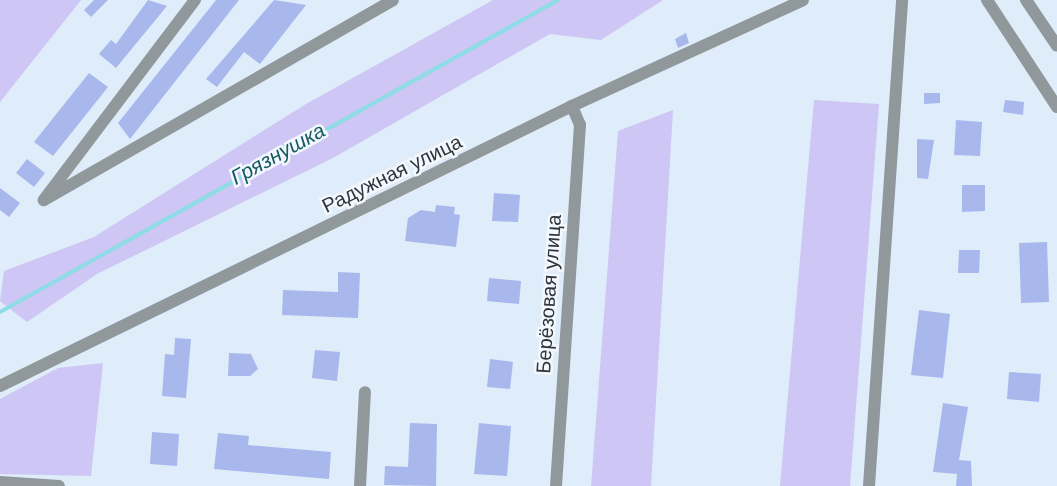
<!DOCTYPE html>
<html>
<head>
<meta charset="utf-8">
<style>
	body { margin:0 }
	#map { position:relative; width:1057px; height:486px; overflow:hidden; background:#dfecf9; font-family:Arial,sans-serif }
	div>[style] { position:absolute }
	.green>* { inset:0; background:#cec6f4 }
	.stream>* { height:4px; margin:-2px; padding:0 2px; transform-origin:2px; border-radius:2px; background:#8edce5 }
	.building>* { inset:0; background:#a8b8ed }
	.minor>* { height:12px; margin:-6px; padding:0 6px; transform-origin:6px; border-radius:6px; background:#90989b }
	span { translate:-50% -50%; white-space:nowrap; text-align:center; line-height:1.15; -webkit-text-stroke:5px #f3f8fe; paint-order:stroke }
	.street-label { font-size:20px; color:#30353a }
	.water-label { font-size:21px; color:#175a60; font-style:italic }
</style>
</head>
<body>
<div id="map">
	<div class="green">
		<i style="clip-path:polygon(0 0,81px 0,0 102px)"></i>
		<i style="clip-path:polygon(493px 0,663px 0,601px 40px,550px 34px,333px 158px,97px 274px,27px 322px,0 301px,4px 271px,94px 237px,306px 104px)"></i>
		<i style="clip-path:polygon(814px 100px,879px 104px,850px 486px,780px 486px)"></i>
		<i style="clip-path:polygon(673px 110px,651px 486px,591px 486px,618px 131px)"></i>
		<i style="clip-path:polygon(103px 363px,91px 476px,0 474px,0 399px,58px 368px)"></i>
	</div>
	<div class="stream">
		<i style="left:0;top:312px;width:639px;rotate:-29.21deg"></i>
	</div>
	<div class="building">
		<i style="clip-path:polygon(94px 0,108px 0,91px 17px,84px 10px)"></i>
		<i style="clip-path:polygon(148px 0,167px 6px,116px 68px,99px 54px,111px 40px,116px 44px)"></i>
		<i style="clip-path:polygon(216px 0,239px 0,130px 139px,118px 123px)"></i>
		<i style="clip-path:polygon(274px 0,306px 5px,260px 64px,244px 52px,217px 87px,206px 79px)"></i>
		<i style="clip-path:polygon(686px 33px,689px 43px,678px 48px,675px 39px)"></i>
		<i style="clip-path:polygon(89px 73px,108px 87px,53px 156px,34px 142px)"></i>
		<i style="clip-path:polygon(924px 93px,940px 93px,940px 103px,924px 104px)"></i>
		<i style="clip-path:polygon(1005px 100px,1024px 102px,1023px 115px,1003px 112px)"></i>
		<i style="clip-path:polygon(956px 120px,982px 122px,980px 156px,954px 155px)"></i>
		<i style="clip-path:polygon(917px 139px,934px 140px,928px 179px,917px 178px)"></i>
		<i style="clip-path:polygon(27px 159px,45px 173px,34px 187px,16px 173px)"></i>
		<i style="clip-path:polygon(962px 185px,985px 185px,985px 211px,962px 212px)"></i>
		<i style="clip-path:polygon(0 188px,20px 203px,9px 217px,0 210px)"></i>
		<i style="clip-path:polygon(494px 193px,520px 195px,518px 222px,492px 221px)"></i>
		<i style="clip-path:polygon(436px 205px,455px 207px,454px 214px,460px 215px,456px 247px,405px 241px,408px 218px,421px 210px,435px 212px)"></i>
		<i style="clip-path:polygon(1047px 242px,1049px 302px,1021px 303px,1019px 243px)"></i>
		<i style="clip-path:polygon(959px 250px,980px 250px,979px 273px,958px 273px)"></i>
		<i style="clip-path:polygon(338px 272px,360px 273px,358px 318px,282px 315px,283px 290px,338px 292px)"></i>
		<i style="clip-path:polygon(489px 278px,521px 281px,519px 304px,487px 301px)"></i>
		<i style="clip-path:polygon(919px 310px,950px 314px,943px 378px,911px 375px)"></i>
		<i style="clip-path:polygon(175px 338px,191px 339px,186px 398px,162px 396px,165px 354px,174px 355px)"></i>
		<i style="clip-path:polygon(315px 350px,340px 352px,337px 381px,312px 378px)"></i>
		<i style="clip-path:polygon(229px 353px,251px 354px,258px 369px,250px 376px,228px 376px)"></i>
		<i style="clip-path:polygon(490px 359px,513px 362px,510px 389px,487px 387px)"></i>
		<i style="clip-path:polygon(1009px 372px,1041px 374px,1039px 402px,1007px 399px)"></i>
		<i style="clip-path:polygon(943px 403px,968px 407px,959px 460px,971px 461px,972px 486px,956px 486px,957px 474px,933px 472px)"></i>
		<i style="clip-path:polygon(410px 423px,437px 424px,436px 486px,384px 485px,385px 466px,408px 467px)"></i>
		<i style="clip-path:polygon(479px 423px,511px 426px,507px 476px,474px 474px)"></i>
		<i style="clip-path:polygon(152px 432px,179px 434px,177px 466px,150px 464px)"></i>
		<i style="clip-path:polygon(218px 433px,249px 436px,248px 445px,331px 452px,329px 479px,214px 469px)"></i>
	</div>
	<div class="minor">
		<i style="left:195px;top:0;width:251px;rotate:127.1deg"></i>
		<i style="left:44px;top:200px;width:402px;rotate:-29.8deg"></i>
		<i style="left:987px;top:0;width:128px;rotate:56.8deg"></i>
		<i style="left:1026px;top:0;width:55px;rotate:56deg"></i>
		<i style="left:0;top:386px;width:637px;rotate:-26.08deg"></i>
		<i style="left:572px;top:106px;width:254px;rotate:-24.6deg"></i>
		<i style="left:0;top:482px;width:59px;rotate:3.9deg"></i>
		<i style="left:360px;top:486px;width:94px;rotate:-87deg"></i>
		<i style="left:556px;top:486px;width:362px;rotate:-86.2deg"></i>
		<i style="left:580px;top:125px;width:21px;rotate:-113deg"></i>
		<i style="left:869px;top:486px;width:487px;rotate:-86.1deg"></i>
	</div>
	<div class="street-label">
		<span style="left:392px;top:174px;rotate:-26deg">Радужная улица</span>
		<span style="left:549px;top:294px;rotate:-86deg">Берёзовая улица</span>
	</div>
	<div class="water-label">
		<span style="left:278px;top:154px;rotate:-29deg">Грязнушка</span>
	</div>
</div>
</body>
</html>
